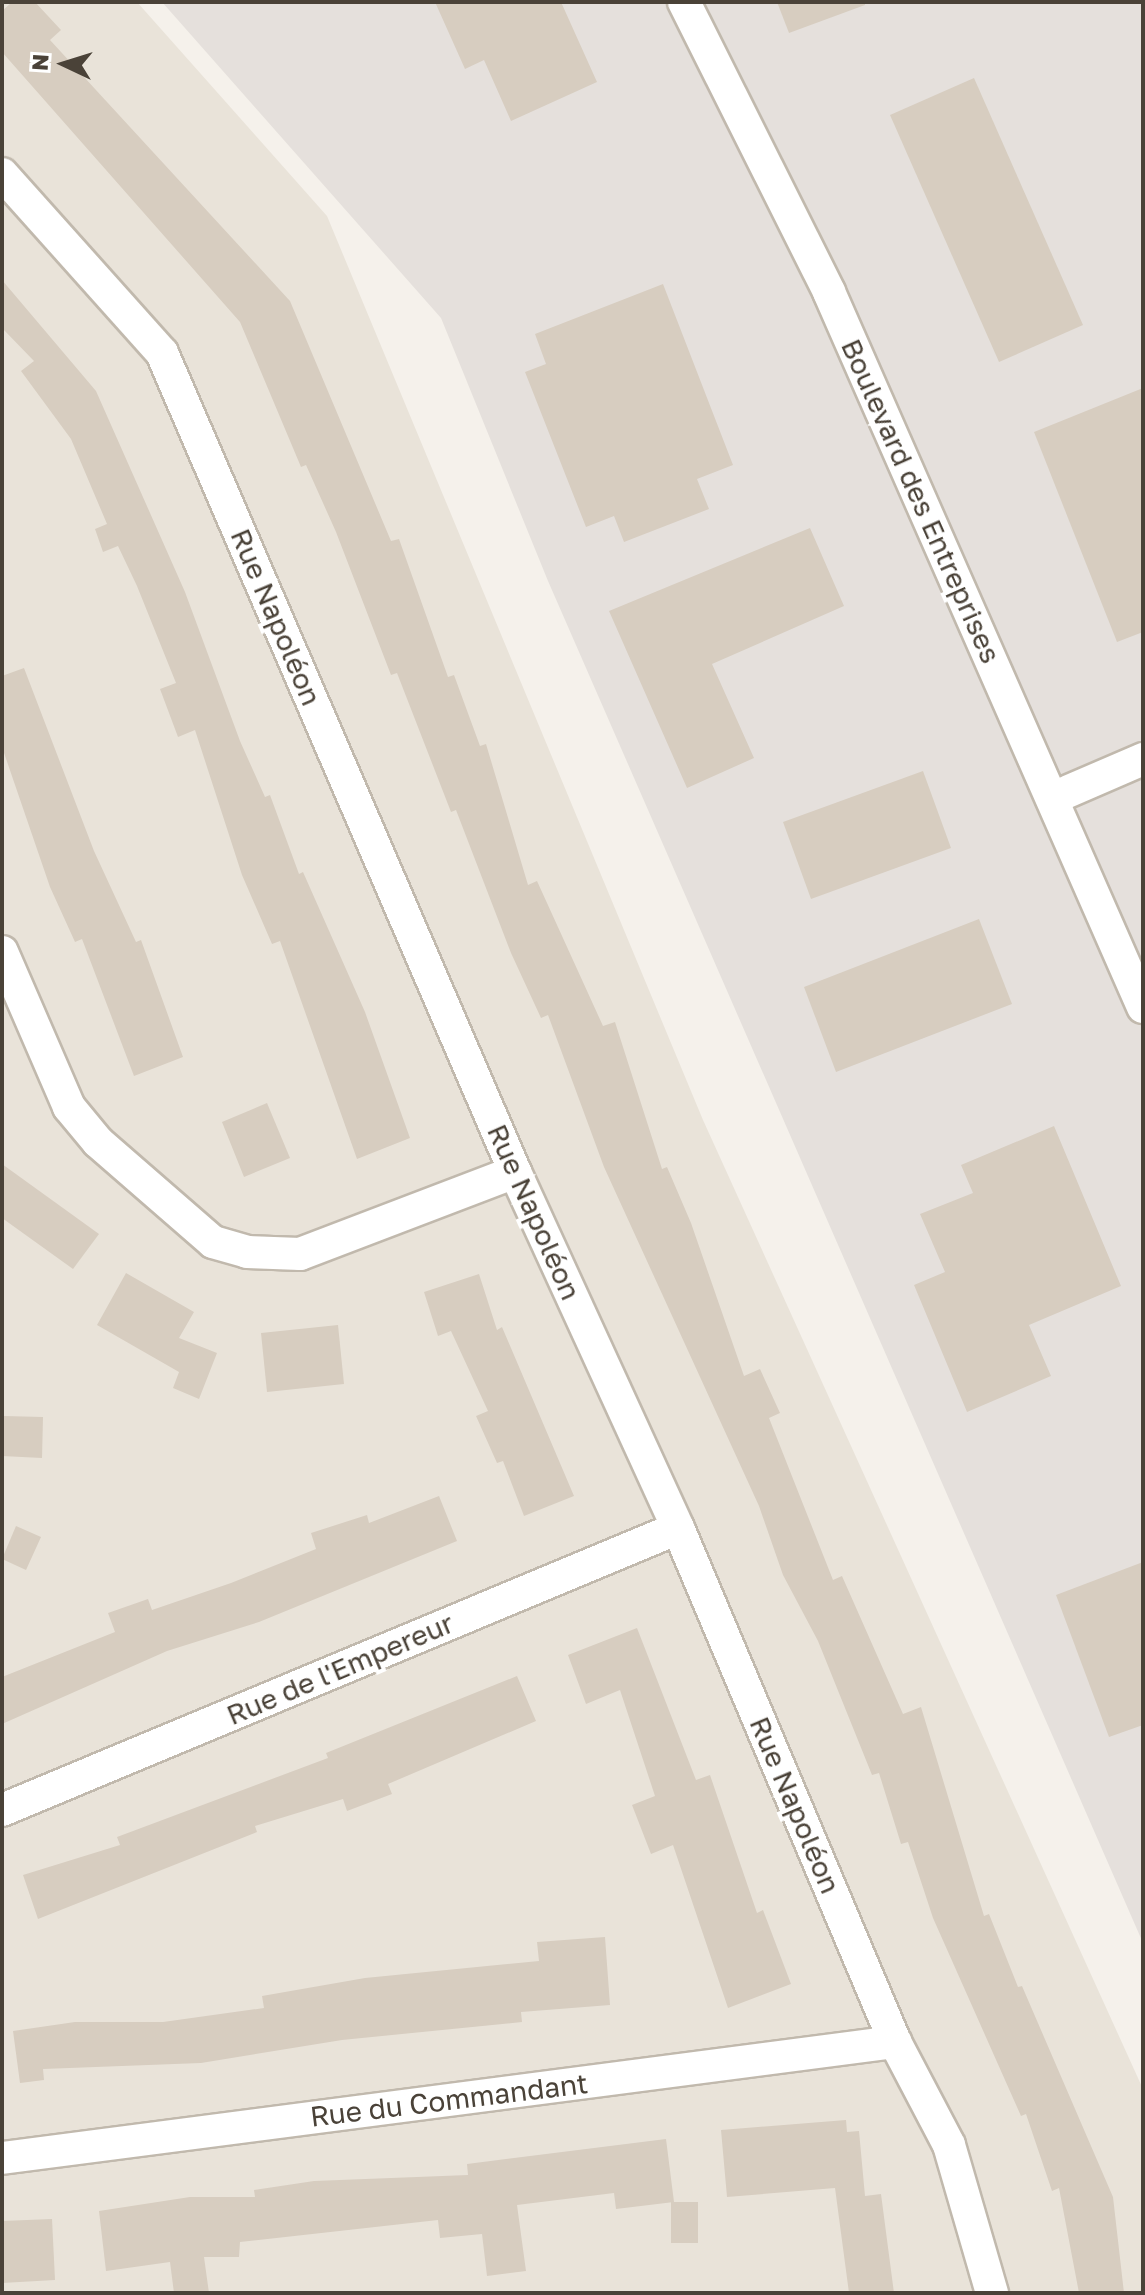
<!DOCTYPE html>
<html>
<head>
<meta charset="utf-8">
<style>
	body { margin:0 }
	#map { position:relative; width:1145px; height:2295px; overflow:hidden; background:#f5f1eb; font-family:"Golos Text",sans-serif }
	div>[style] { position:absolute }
	.residential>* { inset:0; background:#e9e3d9 }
	.industrial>* { inset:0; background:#e5e0dc }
	.building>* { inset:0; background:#d7cdc0 }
	.roads { filter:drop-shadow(2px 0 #c1b9ad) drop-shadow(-2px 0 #c1b9ad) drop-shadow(0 2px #c1b9ad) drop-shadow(0 -2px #c1b9ad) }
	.minor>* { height:32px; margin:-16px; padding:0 16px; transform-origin:16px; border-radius:16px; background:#fff }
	span { translate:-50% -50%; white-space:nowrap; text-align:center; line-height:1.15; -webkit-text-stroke:8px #fff; paint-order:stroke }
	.street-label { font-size:28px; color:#4a4238 }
	.frame { position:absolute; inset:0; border:4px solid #4a4238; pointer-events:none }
	.north { position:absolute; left:24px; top:24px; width:80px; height:80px; -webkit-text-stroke:6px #fff; paint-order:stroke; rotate:274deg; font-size:22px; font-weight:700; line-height:32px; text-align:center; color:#4a4238 }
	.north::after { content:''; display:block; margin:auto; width:28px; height:36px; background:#4a4238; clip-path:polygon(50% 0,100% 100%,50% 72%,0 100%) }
</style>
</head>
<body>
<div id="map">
	<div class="residential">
		<i style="clip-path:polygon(2px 2px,137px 2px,327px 216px,703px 1120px,1143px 2089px,1143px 2293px,2px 2293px)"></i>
	</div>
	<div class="industrial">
		<i style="clip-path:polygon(162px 2px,1143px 2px,1143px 1943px,548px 581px,441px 318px)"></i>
	</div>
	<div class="building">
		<i style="clip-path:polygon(12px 2px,35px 2px,61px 30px,50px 40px,290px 301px,391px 541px,399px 539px,448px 677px,454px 675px,480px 746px,486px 744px,528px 885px,537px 881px,603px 1026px,615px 1022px,662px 1169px,667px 1167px,691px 1223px,744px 1376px,760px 1369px,780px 1413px,769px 1418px,833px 1580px,842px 1576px,903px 1714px,921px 1707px,984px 1916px,989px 1914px,1018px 1987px,1022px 1986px,1113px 2197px,1124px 2293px,1079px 2293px,1059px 2188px,1052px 2191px,1026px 2114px,1021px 2116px,933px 1918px,908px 1842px,901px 1844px,879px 1773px,872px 1775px,818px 1641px,783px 1575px,759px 1506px,604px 1167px,548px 1015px,541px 1018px,511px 953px,456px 810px,451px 812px,397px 673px,391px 675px,336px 532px,306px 465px,301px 467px,240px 322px,2px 52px,2px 11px)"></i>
		<i style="clip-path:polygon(435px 2px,561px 2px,597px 82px,511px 121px,484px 60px,465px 69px)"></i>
		<i style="clip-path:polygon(777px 2px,865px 2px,865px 5px,789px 33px)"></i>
		<i style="clip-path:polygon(974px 78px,1083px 325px,999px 362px,890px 115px)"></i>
		<i style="clip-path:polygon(2px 280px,96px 391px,185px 592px,240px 741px,265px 797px,270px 795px,299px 874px,303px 872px,365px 1012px,410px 1138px,357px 1159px,280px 941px,272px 944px,242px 875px,195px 730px,178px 737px,160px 689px,176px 683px,137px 586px,118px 546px,103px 552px,95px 529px,107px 524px,71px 439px,21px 371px,34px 361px,2px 328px)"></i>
		<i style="clip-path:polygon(663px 284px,733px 465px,697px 479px,709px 509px,624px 542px,614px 516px,586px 527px,525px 372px,546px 364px,535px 334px)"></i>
		<i style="clip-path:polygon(1143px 388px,1143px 632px,1117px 642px,1034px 432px)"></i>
		<i style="clip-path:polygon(810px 528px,844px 606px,712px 664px,754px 758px,687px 788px,609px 611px)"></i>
		<i style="clip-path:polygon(24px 668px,94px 851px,136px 942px,141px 940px,183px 1057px,134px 1076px,82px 939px,75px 942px,50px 887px,2px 747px,2px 676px)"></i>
		<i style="clip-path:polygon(923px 771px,951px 848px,811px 899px,783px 822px)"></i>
		<i style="clip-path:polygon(979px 919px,1012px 1004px,836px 1072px,804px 987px)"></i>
		<i style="clip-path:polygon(267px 1103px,290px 1158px,244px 1177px,222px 1122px)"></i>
		<i style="clip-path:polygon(1054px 1126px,1121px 1286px,1029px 1325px,1051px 1376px,967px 1412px,914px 1285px,945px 1272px,920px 1214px,973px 1193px,961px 1165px)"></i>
		<i style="clip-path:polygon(2px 1164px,99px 1234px,73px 1269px,2px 1218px)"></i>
		<i style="clip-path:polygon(126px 1273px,194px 1312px,179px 1338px,217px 1353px,199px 1399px,173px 1388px,179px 1372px,97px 1325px)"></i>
		<i style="clip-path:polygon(479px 1274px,497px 1330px,502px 1327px,574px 1496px,524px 1516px,503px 1461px,497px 1463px,476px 1416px,488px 1411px,451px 1331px,438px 1336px,424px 1292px)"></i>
		<i style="clip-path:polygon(338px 1325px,344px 1384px,267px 1392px,261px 1333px)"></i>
		<i style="clip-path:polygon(4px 1416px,43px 1417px,42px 1458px,2px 1456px)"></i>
		<i style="clip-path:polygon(439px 1496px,457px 1541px,259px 1622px,167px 1651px,2px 1724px,2px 1677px,115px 1632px,108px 1613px,148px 1599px,152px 1610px,231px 1583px,316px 1549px,311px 1533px,367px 1515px,369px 1523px)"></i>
		<i style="clip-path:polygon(16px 1526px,41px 1537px,26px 1570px,2px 1559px)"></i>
		<i style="clip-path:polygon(1143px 1562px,1143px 1725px,1109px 1737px,1056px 1595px)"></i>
		<i style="clip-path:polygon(637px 1628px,696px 1780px,710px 1775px,757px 1913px,763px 1910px,791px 1984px,728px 2008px,673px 1845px,651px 1854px,632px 1805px,655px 1796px,620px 1690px,586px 1704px,568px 1655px)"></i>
		<i style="clip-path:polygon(517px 1676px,536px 1721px,388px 1784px,392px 1794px,347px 1811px,343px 1799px,255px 1826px,257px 1832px,38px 1919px,23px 1875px,120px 1845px,117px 1837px,328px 1758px,326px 1753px)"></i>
		<i style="clip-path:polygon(605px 1937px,610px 2005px,521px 2012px,522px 2022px,342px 2040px,201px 2063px,43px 2069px,44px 2080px,20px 2083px,13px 2031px,75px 2022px,163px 2022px,264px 2008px,262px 1996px,365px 1978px,539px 1961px,537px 1942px)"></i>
		<i style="clip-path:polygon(846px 2120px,847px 2132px,859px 2131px,865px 2196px,881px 2194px,894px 2293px,849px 2293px,835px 2188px,727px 2197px,721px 2130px)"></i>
		<i style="clip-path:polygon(666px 2139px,674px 2202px,616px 2209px,614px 2193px,517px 2205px,526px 2271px,487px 2276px,482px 2234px,440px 2238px,438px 2220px,240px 2242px,239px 2257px,204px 2257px,209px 2293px,174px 2293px,170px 2262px,106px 2271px,99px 2211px,190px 2197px,255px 2197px,254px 2190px,314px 2181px,468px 2175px,467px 2164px)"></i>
		<i style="clip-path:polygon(671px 2202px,698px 2202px,698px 2243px,671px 2243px)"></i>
		<i style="clip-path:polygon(52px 2219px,55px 2280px,2px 2283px,2px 2221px)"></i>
	</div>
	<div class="roads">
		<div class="minor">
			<i style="left:684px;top:2px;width:324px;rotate:63.4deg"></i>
			<i style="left:829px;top:292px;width:781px;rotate:66.29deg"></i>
			<i style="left:2px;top:174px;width:240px;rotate:48.2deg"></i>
			<i style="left:162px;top:353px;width:892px;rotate:66.68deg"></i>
			<i style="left:515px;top:1172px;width:392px;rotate:65.4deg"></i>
			<i style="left:678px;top:1528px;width:558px;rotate:67.11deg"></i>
			<i style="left:895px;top:2042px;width:116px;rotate:62.3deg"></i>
			<i style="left:949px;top:2145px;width:154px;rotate:73.8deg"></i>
			<i style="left:1053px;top:798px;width:98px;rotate:-23.4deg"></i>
			<i style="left:2px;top:952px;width:169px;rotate:66.6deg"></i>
			<i style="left:69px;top:1107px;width:45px;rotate:50.4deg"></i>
			<i style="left:98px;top:1142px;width:152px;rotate:41deg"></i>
			<i style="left:213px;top:1242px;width:35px;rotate:16deg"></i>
			<i style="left:247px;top:1252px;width:53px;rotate:2.2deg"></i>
			<i style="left:300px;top:1254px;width:230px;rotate:-20.9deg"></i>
			<i style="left:2px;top:1810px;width:732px;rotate:-22.64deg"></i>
			<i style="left:2px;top:2158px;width:901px;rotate:-7.4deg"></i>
		</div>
	</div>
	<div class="street-label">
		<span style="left:921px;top:501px;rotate:66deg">Boulevard des Entreprises</span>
		<span style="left:276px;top:617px;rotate:67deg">Rue Napoléon</span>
		<span style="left:534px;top:1212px;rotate:66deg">Rue Napoléon</span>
		<span style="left:340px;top:1669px;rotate:-23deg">Rue de l'Empereur</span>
		<span style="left:795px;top:1805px;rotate:67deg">Rue Napoléon</span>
		<span style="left:449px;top:2100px;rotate:-7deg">Rue du Commandant</span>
	</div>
	<div class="frame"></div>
	<div class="north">N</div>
</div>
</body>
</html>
